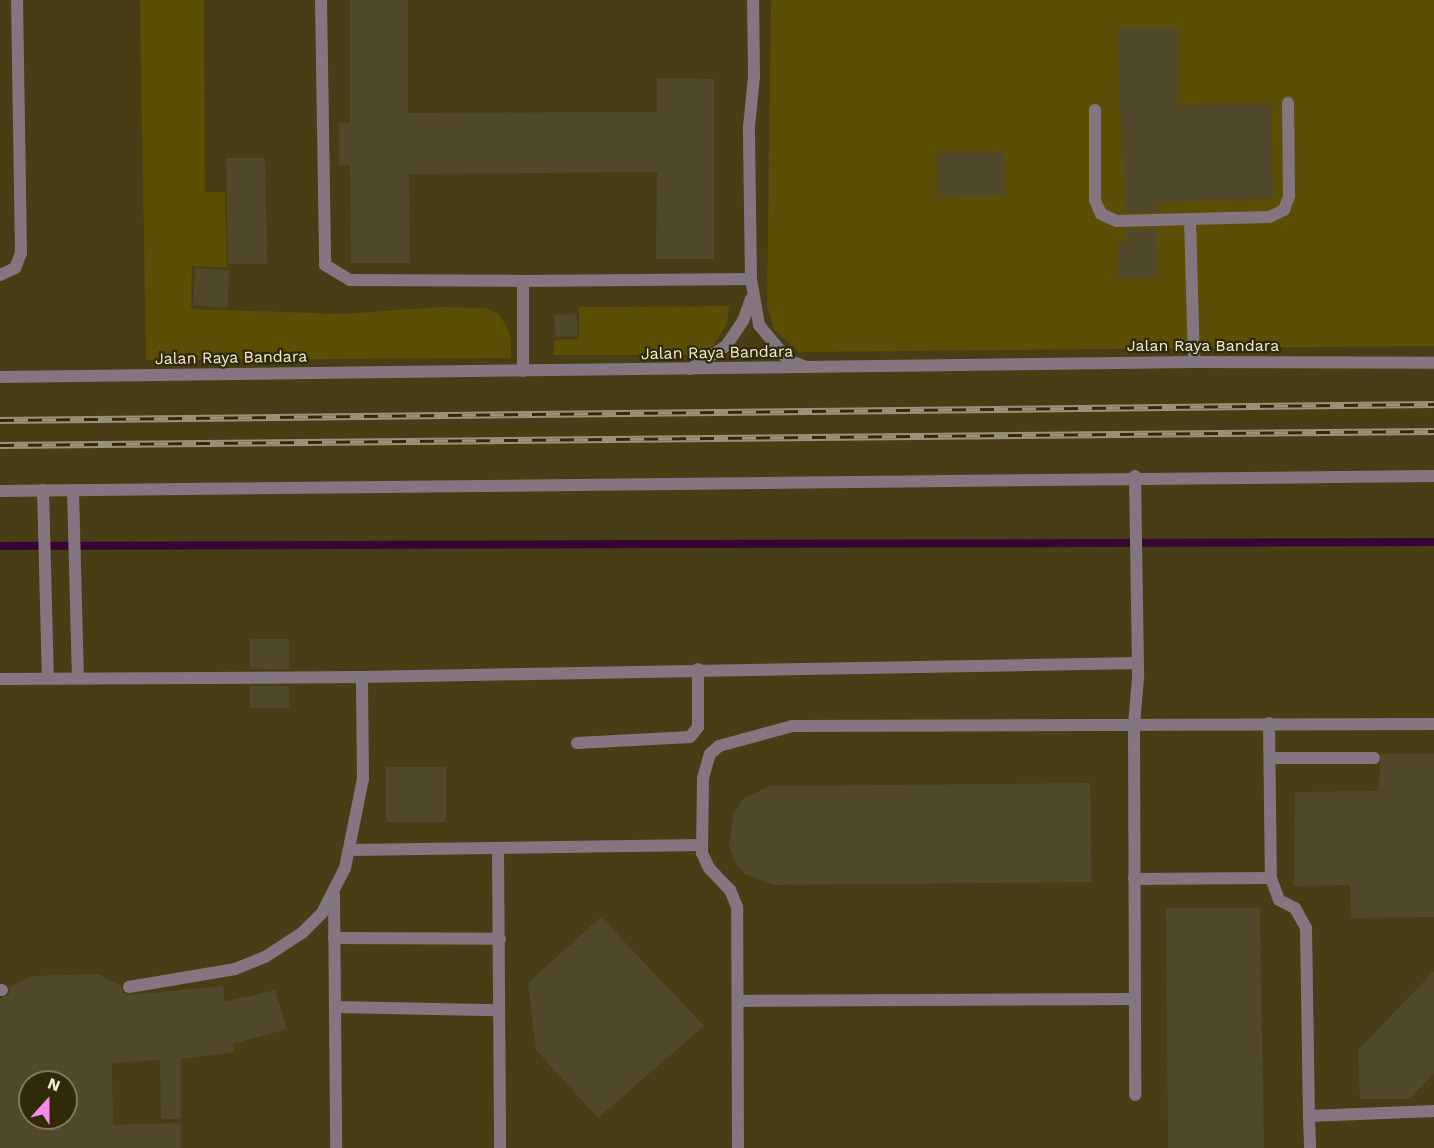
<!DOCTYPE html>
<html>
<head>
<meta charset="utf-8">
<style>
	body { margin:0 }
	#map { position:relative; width:1434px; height:1148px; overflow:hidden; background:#3b3414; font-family:"Work Sans",sans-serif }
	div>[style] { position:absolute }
	.built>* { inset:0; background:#473e15 }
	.green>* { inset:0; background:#5b4e05 }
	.stream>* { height:8px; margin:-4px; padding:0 4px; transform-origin:4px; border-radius:4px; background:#370533 }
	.building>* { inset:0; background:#514a2a }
	.service>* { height:12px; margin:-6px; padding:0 6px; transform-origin:6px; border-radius:6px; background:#837680 }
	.tertiary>* { height:12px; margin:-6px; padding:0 6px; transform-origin:6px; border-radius:6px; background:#837680 }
	.rail>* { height:7px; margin-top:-3.5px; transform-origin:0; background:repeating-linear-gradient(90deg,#312a09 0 14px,#989379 0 28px); box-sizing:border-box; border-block:2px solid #989379 }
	span { translate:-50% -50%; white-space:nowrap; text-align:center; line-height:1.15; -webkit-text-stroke:4.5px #312a09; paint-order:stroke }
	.street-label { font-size:16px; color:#f0edda }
	.north { position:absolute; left:18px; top:1070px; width:60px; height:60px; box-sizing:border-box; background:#312a09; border:2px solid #7d785d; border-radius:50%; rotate:21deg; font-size:16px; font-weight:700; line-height:24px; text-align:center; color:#f0edda }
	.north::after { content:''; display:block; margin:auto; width:21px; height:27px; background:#f888ea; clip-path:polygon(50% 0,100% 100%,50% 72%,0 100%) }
</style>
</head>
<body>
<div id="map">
	<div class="built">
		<i style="clip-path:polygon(evenodd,0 0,1434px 0,1434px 1148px,0 1148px,0 0,30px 1082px,66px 1082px,66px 1118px,30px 1118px,30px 1082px)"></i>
	</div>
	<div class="green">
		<i style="clip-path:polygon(140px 0,204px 0,205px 192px,225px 192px,227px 268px,192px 266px,191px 309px,343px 314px,441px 307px,484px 308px,497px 313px,506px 325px,511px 338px,511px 358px,146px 360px)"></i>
		<i style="clip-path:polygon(771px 0,1434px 0,1434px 346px,799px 352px,774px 329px,767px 306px)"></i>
		<i style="clip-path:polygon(729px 306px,727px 324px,707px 355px,554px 355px,554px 340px,579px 339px,579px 307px)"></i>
	</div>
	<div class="stream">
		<i style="left:0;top:546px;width:1434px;rotate:-0.16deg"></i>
	</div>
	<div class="building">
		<i style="clip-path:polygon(350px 0,408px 0,408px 113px,657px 112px,657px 78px,714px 79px,714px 259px,656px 259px,657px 172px,409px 174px,410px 263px,351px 263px,350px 165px,339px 165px,339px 123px,350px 123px)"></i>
		<i style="clip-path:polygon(1177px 27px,1178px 105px,1271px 103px,1273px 199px,1158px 202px,1158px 212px,1124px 213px,1117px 28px)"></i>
		<i style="clip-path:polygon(1004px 151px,1005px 195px,938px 198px,936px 153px)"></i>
		<i style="clip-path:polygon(226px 158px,265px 158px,267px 264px,228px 264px)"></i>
		<i style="clip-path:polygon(1158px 228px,1157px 278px,1117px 278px,1117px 242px,1125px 242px,1125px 229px)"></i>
		<i style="clip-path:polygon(195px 268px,230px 270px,227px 308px,193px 305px)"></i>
		<i style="clip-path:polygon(577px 314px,578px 336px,555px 337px,554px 315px)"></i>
		<i style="clip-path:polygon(250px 639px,289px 639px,289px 669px,250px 669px)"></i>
		<i style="clip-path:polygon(250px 686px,289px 686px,289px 708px,250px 708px)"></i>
		<i style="clip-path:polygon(1381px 754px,1434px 754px,1434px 917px,1351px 918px,1350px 885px,1294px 886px,1295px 792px,1378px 791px)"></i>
		<i style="clip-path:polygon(386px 767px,446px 767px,446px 822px,386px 822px)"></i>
		<i style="clip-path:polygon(1090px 783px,1091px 882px,774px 885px,745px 874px,734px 861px,729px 845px,734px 812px,743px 799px,770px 786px)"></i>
		<i style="clip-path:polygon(1166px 908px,1260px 908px,1264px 1148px,1168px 1148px)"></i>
		<i style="clip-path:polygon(601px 917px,704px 1026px,598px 1118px,536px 1050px,528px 983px)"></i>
		<i style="clip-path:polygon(1434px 971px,1434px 1073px,1409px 1099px,1360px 1099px,1358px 1050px)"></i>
		<i style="clip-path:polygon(evenodd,98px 974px,121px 986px,123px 993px,130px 995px,223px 986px,225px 1002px,275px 990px,287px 1029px,233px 1044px,234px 1052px,181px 1059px,181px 1119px,161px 1119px,160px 1060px,112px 1063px,113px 1125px,181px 1123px,181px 1148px,0 1148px,0 998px,9px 995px,9px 987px,32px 976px,98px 974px,30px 1082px,66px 1082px,66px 1118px,30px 1118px,30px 1082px)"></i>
	</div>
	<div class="service">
		<i style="left:321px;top:0;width:265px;rotate:89.1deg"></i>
		<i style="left:325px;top:265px;width:29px;rotate:31deg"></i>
		<i style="left:350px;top:280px;width:173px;rotate:0.3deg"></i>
		<i style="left:1095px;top:110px;width:90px;rotate:90deg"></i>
		<i style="left:1095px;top:200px;width:15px;rotate:67deg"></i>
		<i style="left:1101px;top:214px;width:17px;rotate:24deg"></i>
		<i style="left:1117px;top:221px;width:73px;rotate:-1.6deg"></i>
		<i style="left:0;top:275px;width:17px;rotate:-25deg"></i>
		<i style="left:15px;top:268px;width:16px;rotate:-68deg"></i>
		<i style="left:21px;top:253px;width:253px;rotate:-90.9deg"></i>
		<i style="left:751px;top:279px;width:47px;rotate:80.1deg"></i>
		<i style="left:759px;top:325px;width:45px;rotate:50.4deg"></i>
		<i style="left:788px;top:360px;width:19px;rotate:21deg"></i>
		<i style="left:1194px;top:362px;width:143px;rotate:-91.6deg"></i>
		<i style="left:1190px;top:219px;width:79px;rotate:-1.5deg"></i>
		<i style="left:1269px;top:217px;width:17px;rotate:-25deg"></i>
		<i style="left:1284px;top:210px;width:15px;rotate:-70deg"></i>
		<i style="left:1289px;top:196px;width:93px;rotate:-90.6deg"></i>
		<i style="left:690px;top:369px;width:43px;rotate:-32.6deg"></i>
		<i style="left:726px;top:346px;width:30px;rotate:-56deg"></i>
		<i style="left:743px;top:321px;width:23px;rotate:-70deg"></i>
		<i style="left:523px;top:371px;width:90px;rotate:-90deg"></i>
		<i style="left:523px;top:281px;width:228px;rotate:-0.5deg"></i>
		<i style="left:751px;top:279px;width:152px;rotate:-90.8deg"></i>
		<i style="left:749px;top:127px;width:50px;rotate:-84.3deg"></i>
		<i style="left:754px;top:77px;width:77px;rotate:-90.7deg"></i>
		<i style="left:1135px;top:476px;width:202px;rotate:89.1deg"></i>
		<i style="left:1138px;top:678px;width:47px;rotate:94.9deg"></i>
		<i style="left:1134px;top:725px;width:370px;rotate:89.8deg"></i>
		<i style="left:43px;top:490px;width:187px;rotate:88.5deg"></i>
		<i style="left:73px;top:490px;width:186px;rotate:88.5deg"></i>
		<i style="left:0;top:679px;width:362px;rotate:-0.3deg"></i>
		<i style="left:362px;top:677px;width:776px;rotate:-1.03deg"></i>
		<i style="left:1269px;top:723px;width:155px;rotate:89.3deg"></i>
		<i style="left:577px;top:743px;width:113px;rotate:-3deg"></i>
		<i style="left:690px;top:737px;width:13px;rotate:-51deg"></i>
		<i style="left:698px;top:727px;width:58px;rotate:-90deg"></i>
		<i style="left:1270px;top:758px;width:104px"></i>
		<i style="left:498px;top:848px;width:300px;rotate:89.6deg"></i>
		<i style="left:349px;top:850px;width:353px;rotate:-0.8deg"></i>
		<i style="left:1134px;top:879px;width:137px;rotate:-0.4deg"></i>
		<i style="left:1271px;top:878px;width:23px;rotate:70deg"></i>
		<i style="left:1279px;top:900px;width:18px;rotate:27deg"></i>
		<i style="left:1295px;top:908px;width:23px;rotate:61deg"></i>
		<i style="left:1306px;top:928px;width:188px;rotate:89.1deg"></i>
		<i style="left:1309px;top:1116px;width:125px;rotate:-2.3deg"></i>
		<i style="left:334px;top:895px;width:253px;rotate:89.5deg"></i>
		<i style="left:334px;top:938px;width:166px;rotate:0.3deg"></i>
		<i style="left:129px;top:987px;width:108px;rotate:-9.6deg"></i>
		<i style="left:235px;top:969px;width:32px;rotate:-22deg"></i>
		<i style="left:265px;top:957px;width:44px;rotate:-33deg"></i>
		<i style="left:302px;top:933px;width:28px;rotate:-45deg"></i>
		<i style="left:322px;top:913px;width:51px;rotate:-62.9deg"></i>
		<i style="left:345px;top:868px;width:91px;rotate:-78.6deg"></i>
		<i style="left:363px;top:779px;width:102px;rotate:-90.6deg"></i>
		<i style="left:0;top:990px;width:2px"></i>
		<i style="left:738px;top:1001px;width:396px;rotate:-0.3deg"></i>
		<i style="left:335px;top:1007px;width:163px;rotate:1.1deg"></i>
		<i style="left:1309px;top:1116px;width:32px;rotate:88deg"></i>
		<i style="left:738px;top:1148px;width:241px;rotate:-90.2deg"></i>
		<i style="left:737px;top:907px;width:18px;rotate:-112deg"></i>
		<i style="left:730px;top:890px;width:30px;rotate:-134deg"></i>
		<i style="left:709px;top:868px;width:17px;rotate:-115deg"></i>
		<i style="left:702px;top:853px;width:75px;rotate:-89.2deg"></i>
		<i style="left:703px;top:778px;width:25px;rotate:-74deg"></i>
		<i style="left:710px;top:754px;width:12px;rotate:-42deg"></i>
		<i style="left:719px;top:746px;width:76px;rotate:-15.3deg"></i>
		<i style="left:792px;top:726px;width:642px;rotate:-0.18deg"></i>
	</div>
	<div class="tertiary">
		<i style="left:0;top:377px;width:1194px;rotate:-0.72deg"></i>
		<i style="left:1194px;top:362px;width:240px;rotate:0.2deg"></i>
		<i style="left:0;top:491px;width:1434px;rotate:-0.6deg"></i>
	</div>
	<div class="rail">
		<i style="left:0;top:420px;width:1434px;rotate:-0.64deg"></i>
		<i style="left:0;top:445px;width:1434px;rotate:-0.56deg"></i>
	</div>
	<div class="street-label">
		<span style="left:1203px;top:346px">Jalan Raya Bandara</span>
		<span style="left:717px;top:353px;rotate:-1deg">Jalan Raya Bandara</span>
		<span style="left:231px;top:358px;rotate:-1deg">Jalan Raya Bandara</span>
	</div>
	<div class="north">N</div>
</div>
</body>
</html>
